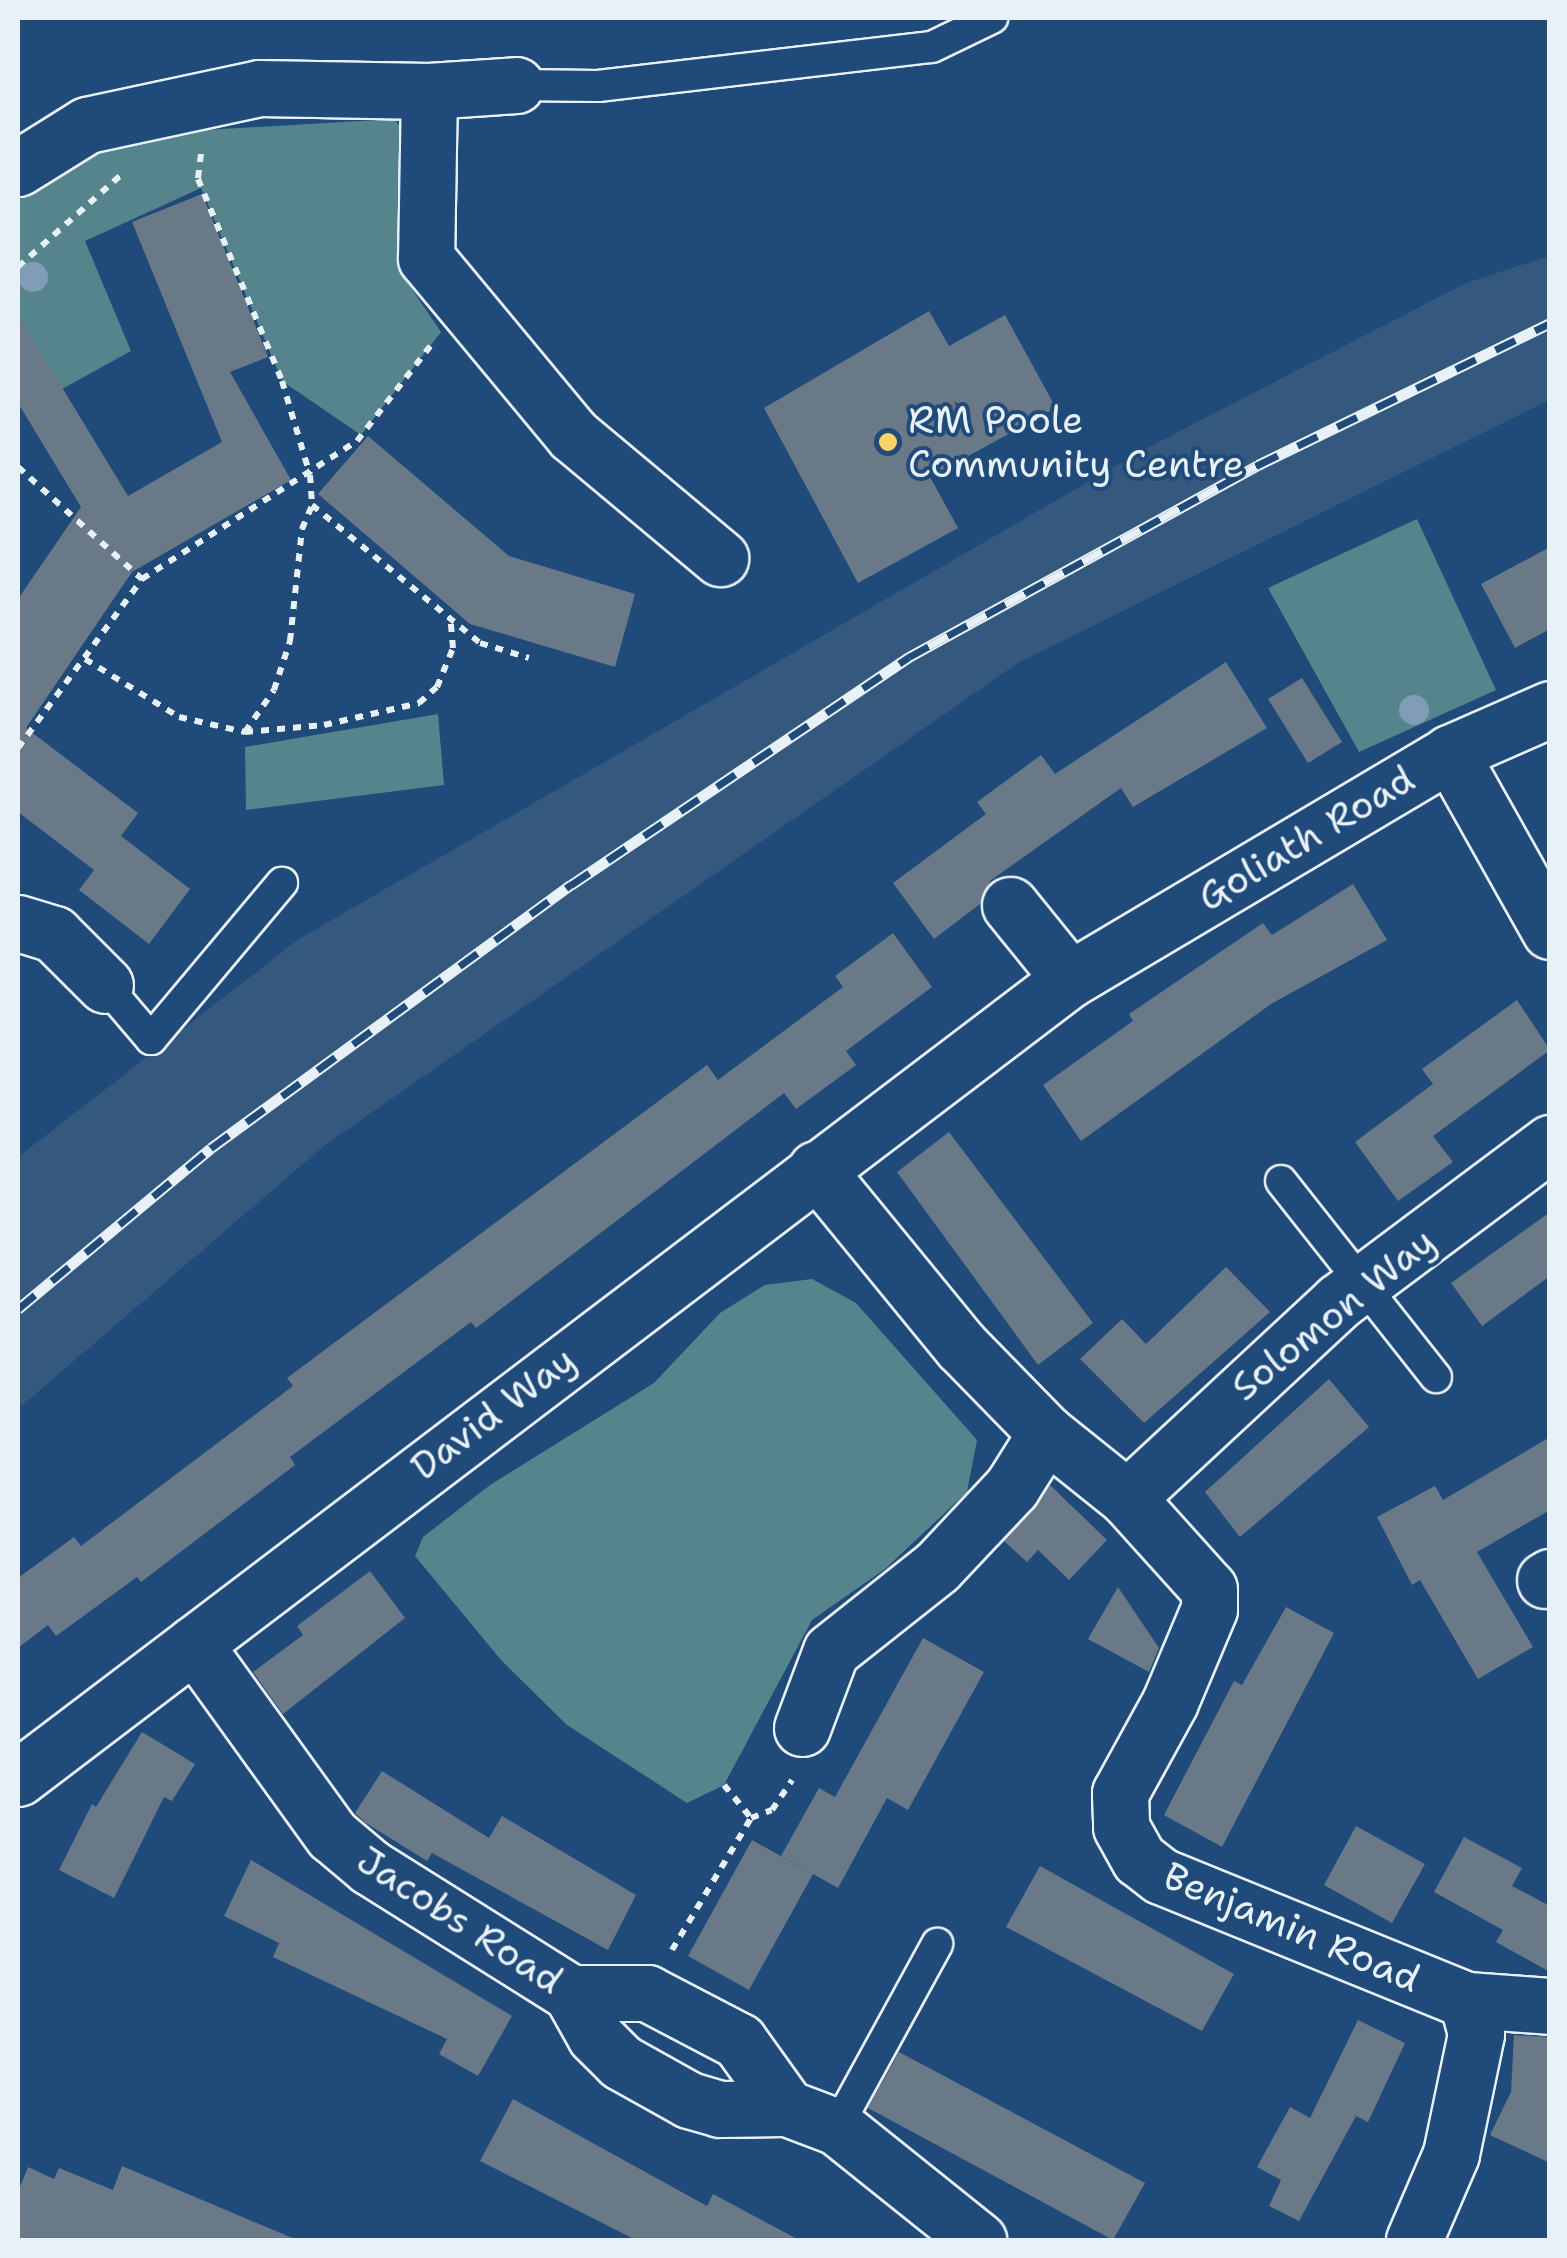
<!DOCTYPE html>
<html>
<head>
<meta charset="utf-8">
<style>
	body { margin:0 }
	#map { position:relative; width:1567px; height:2258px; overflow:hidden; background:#1f4a7a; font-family:"Shantell Sans",sans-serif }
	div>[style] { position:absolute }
	.built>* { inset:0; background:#35587e }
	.green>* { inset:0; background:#55848d }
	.building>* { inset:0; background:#697988 }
	.path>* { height:6px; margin-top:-3px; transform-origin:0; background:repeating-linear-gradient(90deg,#e8f1f8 0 8px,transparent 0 16px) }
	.roads { filter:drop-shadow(2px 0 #e8f1f8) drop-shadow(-2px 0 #e8f1f8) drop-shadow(0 2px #e8f1f8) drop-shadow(0 -2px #e8f1f8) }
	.service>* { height:30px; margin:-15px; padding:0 15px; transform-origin:15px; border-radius:15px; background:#1f4a7a }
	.minor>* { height:55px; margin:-27.5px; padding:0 27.5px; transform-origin:27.5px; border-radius:27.5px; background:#1f4a7a }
	.rail>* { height:11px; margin-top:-5.5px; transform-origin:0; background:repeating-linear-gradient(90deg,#1f4a7a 0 22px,#e8f1f8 0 44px); box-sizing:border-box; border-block:2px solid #e8f1f8 }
	.trees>* { width:30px; height:30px; margin:-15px; border-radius:50%; background:#819db6 }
	.dots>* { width:28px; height:28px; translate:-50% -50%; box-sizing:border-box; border:5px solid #1f4a7a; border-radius:50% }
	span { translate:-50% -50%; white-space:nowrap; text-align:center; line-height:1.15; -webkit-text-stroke:8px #1f4a7a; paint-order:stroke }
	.poi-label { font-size:38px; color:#e8f1f8 }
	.left { translate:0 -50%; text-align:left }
	.street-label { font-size:38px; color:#e8f1f8 }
	.frame { position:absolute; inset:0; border:20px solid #e8f1f8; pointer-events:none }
</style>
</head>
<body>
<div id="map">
	<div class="built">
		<i style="clip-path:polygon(1549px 256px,1549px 400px,1018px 663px,325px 1145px,18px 1409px,18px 1157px,299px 939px,1145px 449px,1466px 283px)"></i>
	</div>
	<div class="green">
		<i style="clip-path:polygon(394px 119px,410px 138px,397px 267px,441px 332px,361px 435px,282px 381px,201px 188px,85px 241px,131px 351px,62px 389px,18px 315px,18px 185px,137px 134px)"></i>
		<i style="clip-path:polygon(1417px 519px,1496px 690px,1359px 752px,1268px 588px)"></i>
		<i style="clip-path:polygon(438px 714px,444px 785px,246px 810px,245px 747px)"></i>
		<i style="clip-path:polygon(812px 1279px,856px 1303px,977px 1440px,967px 1492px,885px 1569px,812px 1620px,724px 1785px,687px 1803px,567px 1725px,501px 1660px,415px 1556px,423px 1537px,490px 1485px,654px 1383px,720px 1313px,765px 1285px)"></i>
	</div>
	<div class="building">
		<i style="clip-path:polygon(202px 194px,268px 357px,230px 372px,291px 480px,132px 572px,26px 728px,138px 813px,121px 836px,190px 889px,149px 944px,79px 890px,94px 870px,18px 812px,18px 599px,81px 507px,18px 403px,18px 315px,128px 496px,222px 442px,132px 222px)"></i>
		<i style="clip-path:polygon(929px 311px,949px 346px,1005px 315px,1056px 408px,930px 477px,958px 528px,858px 583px,764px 408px)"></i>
		<i style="clip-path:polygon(368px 436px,509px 556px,635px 594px,615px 667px,470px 624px,318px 494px)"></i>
		<i style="clip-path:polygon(1550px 547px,1550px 629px,1515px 648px,1481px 584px)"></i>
		<i style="clip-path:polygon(1226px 662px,1267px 728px,1133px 807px,1121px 788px,990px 881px,980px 904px,934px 939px,893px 883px,986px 814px,977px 802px,1041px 755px,1055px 774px)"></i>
		<i style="clip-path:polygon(1302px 678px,1342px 742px,1308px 763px,1268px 699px)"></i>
		<i style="clip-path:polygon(1353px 884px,1387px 940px,1271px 1004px,1081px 1141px,1043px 1085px,1133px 1021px,1129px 1014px,1263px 923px,1272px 935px)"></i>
		<i style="clip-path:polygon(893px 933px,932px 987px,846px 1051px,856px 1065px,796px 1109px,784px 1093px,476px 1328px,471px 1322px,290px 1457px,295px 1465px,141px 1582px,137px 1577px,56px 1636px,48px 1625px,18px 1648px,18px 1578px,74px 1537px,81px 1546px,293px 1386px,287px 1378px,707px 1065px,718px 1080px,843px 987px,835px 976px)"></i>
		<i style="clip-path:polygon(1517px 1000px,1550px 1050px,1433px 1136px,1453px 1162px,1398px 1201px,1355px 1142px,1433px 1084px,1422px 1069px)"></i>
		<i style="clip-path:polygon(949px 1132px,1093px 1323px,1038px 1365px,897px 1172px)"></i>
		<i style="clip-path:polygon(1550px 1212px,1550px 1276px,1482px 1326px,1451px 1283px)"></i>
		<i style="clip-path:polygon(1226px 1267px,1270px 1312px,1144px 1423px,1080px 1359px,1122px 1319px,1146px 1344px)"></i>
		<i style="clip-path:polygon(1329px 1379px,1369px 1427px,1240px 1537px,1205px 1492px)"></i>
		<i style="clip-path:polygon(1550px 1437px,1550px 1510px,1477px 1552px,1533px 1647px,1478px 1679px,1420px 1580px,1412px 1585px,1377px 1517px,1435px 1486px,1443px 1500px)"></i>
		<i style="clip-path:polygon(1050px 1485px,1107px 1540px,1069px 1580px,1038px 1550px,1027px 1562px,1004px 1541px)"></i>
		<i style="clip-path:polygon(370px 1571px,405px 1618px,283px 1714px,253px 1672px,303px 1635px,297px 1626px)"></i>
		<i style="clip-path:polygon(1118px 1587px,1159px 1648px,1149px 1672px,1088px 1639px)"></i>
		<i style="clip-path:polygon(1286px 1607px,1334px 1633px,1222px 1847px,1164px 1815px,1234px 1681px,1242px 1685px)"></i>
		<i style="clip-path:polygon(923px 1638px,984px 1672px,908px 1810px,887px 1798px,838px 1888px,781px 1856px,819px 1788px,835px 1797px)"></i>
		<i style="clip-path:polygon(142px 1732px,195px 1764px,172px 1801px,164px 1797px,114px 1898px,59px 1870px,92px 1804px,96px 1807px)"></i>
		<i style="clip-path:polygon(382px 1771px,489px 1838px,502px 1816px,636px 1895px,608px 1950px,432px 1853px,427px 1861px,366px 1823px,355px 1813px)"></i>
		<i style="clip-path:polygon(1356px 1826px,1425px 1864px,1392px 1923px,1324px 1885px)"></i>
		<i style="clip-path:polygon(1464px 1837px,1522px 1868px,1512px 1886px,1550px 1906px,1550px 1972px,1496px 1942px,1503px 1930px,1434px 1892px)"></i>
		<i style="clip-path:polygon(752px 1840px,813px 1874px,749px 1990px,688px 1956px)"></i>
		<i style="clip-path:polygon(251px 1860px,512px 2016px,478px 2076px,439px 2054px,447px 2039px,273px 1957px,279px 1943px,224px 1916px)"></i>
		<i style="clip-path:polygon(1040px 1866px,1234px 1974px,1202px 2031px,1006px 1927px)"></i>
		<i style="clip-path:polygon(1358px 2020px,1405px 2043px,1368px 2122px,1356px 2116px,1299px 2221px,1269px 2206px,1281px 2180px,1257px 2167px,1290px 2107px,1310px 2118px)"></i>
		<i style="clip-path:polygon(1514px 2035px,1550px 2037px,1550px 2163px,1490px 2135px,1511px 2092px)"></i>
		<i style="clip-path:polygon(899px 2052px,1145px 2183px,1113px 2240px,868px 2108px)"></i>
		<i style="clip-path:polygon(513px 2099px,707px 2206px,713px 2194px,799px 2240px,636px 2240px,480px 2161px)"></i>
		<i style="clip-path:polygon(122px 2166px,297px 2240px,18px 2240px,18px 2192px,28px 2167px,54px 2179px,59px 2168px,113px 2190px)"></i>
	</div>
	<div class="path">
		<i style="left:201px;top:154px;width:25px;rotate:97deg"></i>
		<i style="left:198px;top:179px;width:219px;rotate:67.4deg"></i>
		<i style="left:282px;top:381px;width:98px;rotate:73.4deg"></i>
		<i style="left:310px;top:475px;width:30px;rotate:86deg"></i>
		<i style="left:312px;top:505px;width:217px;rotate:39.4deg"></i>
		<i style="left:480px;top:643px;width:51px;rotate:17deg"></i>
		<i style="left:18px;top:267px;width:138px;rotate:-41.8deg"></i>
		<i style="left:18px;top:467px;width:167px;rotate:42.1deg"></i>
		<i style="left:85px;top:659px;width:110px;rotate:31.7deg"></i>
		<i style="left:179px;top:717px;width:68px;rotate:12.8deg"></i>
		<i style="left:245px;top:732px;width:79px;rotate:-5.1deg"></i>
		<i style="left:324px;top:725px;width:98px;rotate:-13deg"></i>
		<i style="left:419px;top:703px;width:24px;rotate:-42deg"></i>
		<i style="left:437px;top:687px;width:42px;rotate:-67.7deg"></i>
		<i style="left:453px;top:648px;width:25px;rotate:-95deg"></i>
		<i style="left:245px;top:732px;width:51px;rotate:-55.4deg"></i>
		<i style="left:274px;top:690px;width:52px;rotate:-71.9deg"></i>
		<i style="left:290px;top:641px;width:113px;rotate:-83.9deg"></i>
		<i style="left:302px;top:529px;width:26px;rotate:-67deg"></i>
		<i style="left:18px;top:748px;width:210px;rotate:-53.7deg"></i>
		<i style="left:142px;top:579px;width:255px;rotate:-32.7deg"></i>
		<i style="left:357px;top:441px;width:123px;rotate:-52.3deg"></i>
		<i style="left:724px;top:1785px;width:43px;rotate:50.7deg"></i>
		<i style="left:672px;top:1950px;width:154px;rotate:-59.1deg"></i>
		<i style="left:751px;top:1818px;width:22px;rotate:-21deg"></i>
		<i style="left:772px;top:1810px;width:36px;rotate:-56deg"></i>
	</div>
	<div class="roads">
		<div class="service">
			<i style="left:516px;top:85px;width:82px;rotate:0.7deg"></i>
			<i style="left:598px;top:86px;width:336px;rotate:-6.7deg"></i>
			<i style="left:932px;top:47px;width:67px;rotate:-25.8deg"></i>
			<i style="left:105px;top:985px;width:71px;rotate:49.6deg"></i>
			<i style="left:151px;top:1039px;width:204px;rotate:-50deg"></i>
			<i style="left:1281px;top:1181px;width:250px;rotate:51.7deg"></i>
			<i style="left:837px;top:2127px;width:209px;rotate:-61.3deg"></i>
		</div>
		<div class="minor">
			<i style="left:429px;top:91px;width:167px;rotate:91deg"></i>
			<i style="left:426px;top:258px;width:230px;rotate:50.3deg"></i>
			<i style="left:573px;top:435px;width:192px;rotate:39.9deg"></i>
			<i style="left:18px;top:168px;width:81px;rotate:-31.9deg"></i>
			<i style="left:87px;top:125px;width:176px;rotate:-12.1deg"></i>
			<i style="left:259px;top:88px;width:170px;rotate:1deg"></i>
			<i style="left:429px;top:91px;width:87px;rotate:-3.9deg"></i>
			<i style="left:1450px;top:753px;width:204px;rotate:60.7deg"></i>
			<i style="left:1010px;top:905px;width:95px;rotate:51deg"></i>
			<i style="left:18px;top:923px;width:38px;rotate:17deg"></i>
			<i style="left:54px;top:934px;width:72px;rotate:45deg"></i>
			<i style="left:816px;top:1169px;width:229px;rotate:50.7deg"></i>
			<i style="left:961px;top:1346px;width:122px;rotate:45.7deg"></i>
			<i style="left:1046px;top:1433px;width:104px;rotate:38.7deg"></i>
			<i style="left:1127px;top:1498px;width:122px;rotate:48deg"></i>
			<i style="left:1209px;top:1589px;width:20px;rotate:90deg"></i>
			<i style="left:1209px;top:1609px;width:101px;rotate:112.8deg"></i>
			<i style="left:1170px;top:1702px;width:104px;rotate:118.8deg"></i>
			<i style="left:1120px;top:1793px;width:34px;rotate:88deg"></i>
			<i style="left:1121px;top:1827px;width:37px;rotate:61deg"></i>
			<i style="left:1139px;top:1859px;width:28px;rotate:38deg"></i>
			<i style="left:1161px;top:1876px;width:330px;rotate:22.1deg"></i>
			<i style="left:1467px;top:2000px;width:35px;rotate:75deg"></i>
			<i style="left:1476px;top:2034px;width:123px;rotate:101.8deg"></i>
			<i style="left:1451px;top:2154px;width:94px;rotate:113.3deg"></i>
			<i style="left:1127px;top:1498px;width:289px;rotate:-42.9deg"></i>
			<i style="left:1339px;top:1301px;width:264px;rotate:-36.8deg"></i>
			<i style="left:1545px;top:1580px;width:6px;rotate:-31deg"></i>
			<i style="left:194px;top:1644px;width:236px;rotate:54.2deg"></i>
			<i style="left:332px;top:1835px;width:50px;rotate:40.1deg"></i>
			<i style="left:370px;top:1867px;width:237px;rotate:32.1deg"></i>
			<i style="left:571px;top:1993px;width:76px"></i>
			<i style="left:647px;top:1993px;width:104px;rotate:27.6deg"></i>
			<i style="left:739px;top:2041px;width:82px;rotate:54.4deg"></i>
			<i style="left:787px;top:2108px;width:53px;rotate:20.8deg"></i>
			<i style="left:837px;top:2127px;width:181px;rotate:38.7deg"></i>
			<i style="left:802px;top:1728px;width:82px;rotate:-69.4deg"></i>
			<i style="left:831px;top:1651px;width:135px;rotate:-38.4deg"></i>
			<i style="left:937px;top:1567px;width:110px;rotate:-46.8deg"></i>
			<i style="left:1012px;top:1487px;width:64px;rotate:-57.8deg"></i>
			<i style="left:18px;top:1778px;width:1321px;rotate:-37.22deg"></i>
			<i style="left:1070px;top:979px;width:442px;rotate:-30.7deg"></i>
			<i style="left:1450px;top:753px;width:109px;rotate:-23.7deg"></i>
			<i style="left:571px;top:1993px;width:49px;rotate:60.8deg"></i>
			<i style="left:595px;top:2036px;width:37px;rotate:45deg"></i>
			<i style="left:621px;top:2062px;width:78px;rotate:29.2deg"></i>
			<i style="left:689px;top:2100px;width:32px;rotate:16deg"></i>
			<i style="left:720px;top:2109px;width:67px;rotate:-0.9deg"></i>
			<i style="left:1467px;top:2000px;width:83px;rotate:4.1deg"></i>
		</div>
	</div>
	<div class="rail">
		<i style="left:18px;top:1309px;width:251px;rotate:-39.8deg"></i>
		<i style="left:211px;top:1148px;width:446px;rotate:-36.2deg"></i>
		<i style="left:571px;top:885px;width:408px;rotate:-34deg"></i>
		<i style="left:909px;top:657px;width:398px;rotate:-28.8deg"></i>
		<i style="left:1258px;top:465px;width:325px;rotate:-25.9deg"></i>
	</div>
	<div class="trees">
		<i style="left:33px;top:277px"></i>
		<i style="left:1414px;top:710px"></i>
	</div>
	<div class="dots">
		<i style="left:888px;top:442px;background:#ffd166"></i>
	</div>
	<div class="poi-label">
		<span class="left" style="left:908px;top:442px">RM Poole<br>Community Centre</span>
	</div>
	<div class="street-label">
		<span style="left:1306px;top:838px;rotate:-31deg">Goliath Road</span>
		<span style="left:1333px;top:1314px;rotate:-39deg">Solomon Way</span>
		<span style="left:493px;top:1413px;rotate:-37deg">David Way</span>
		<span style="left:460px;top:1920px;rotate:33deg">Jacobs Road</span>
		<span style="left:1292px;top:1927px;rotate:23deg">Benjamin Road</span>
	</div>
	<div class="frame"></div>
</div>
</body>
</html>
